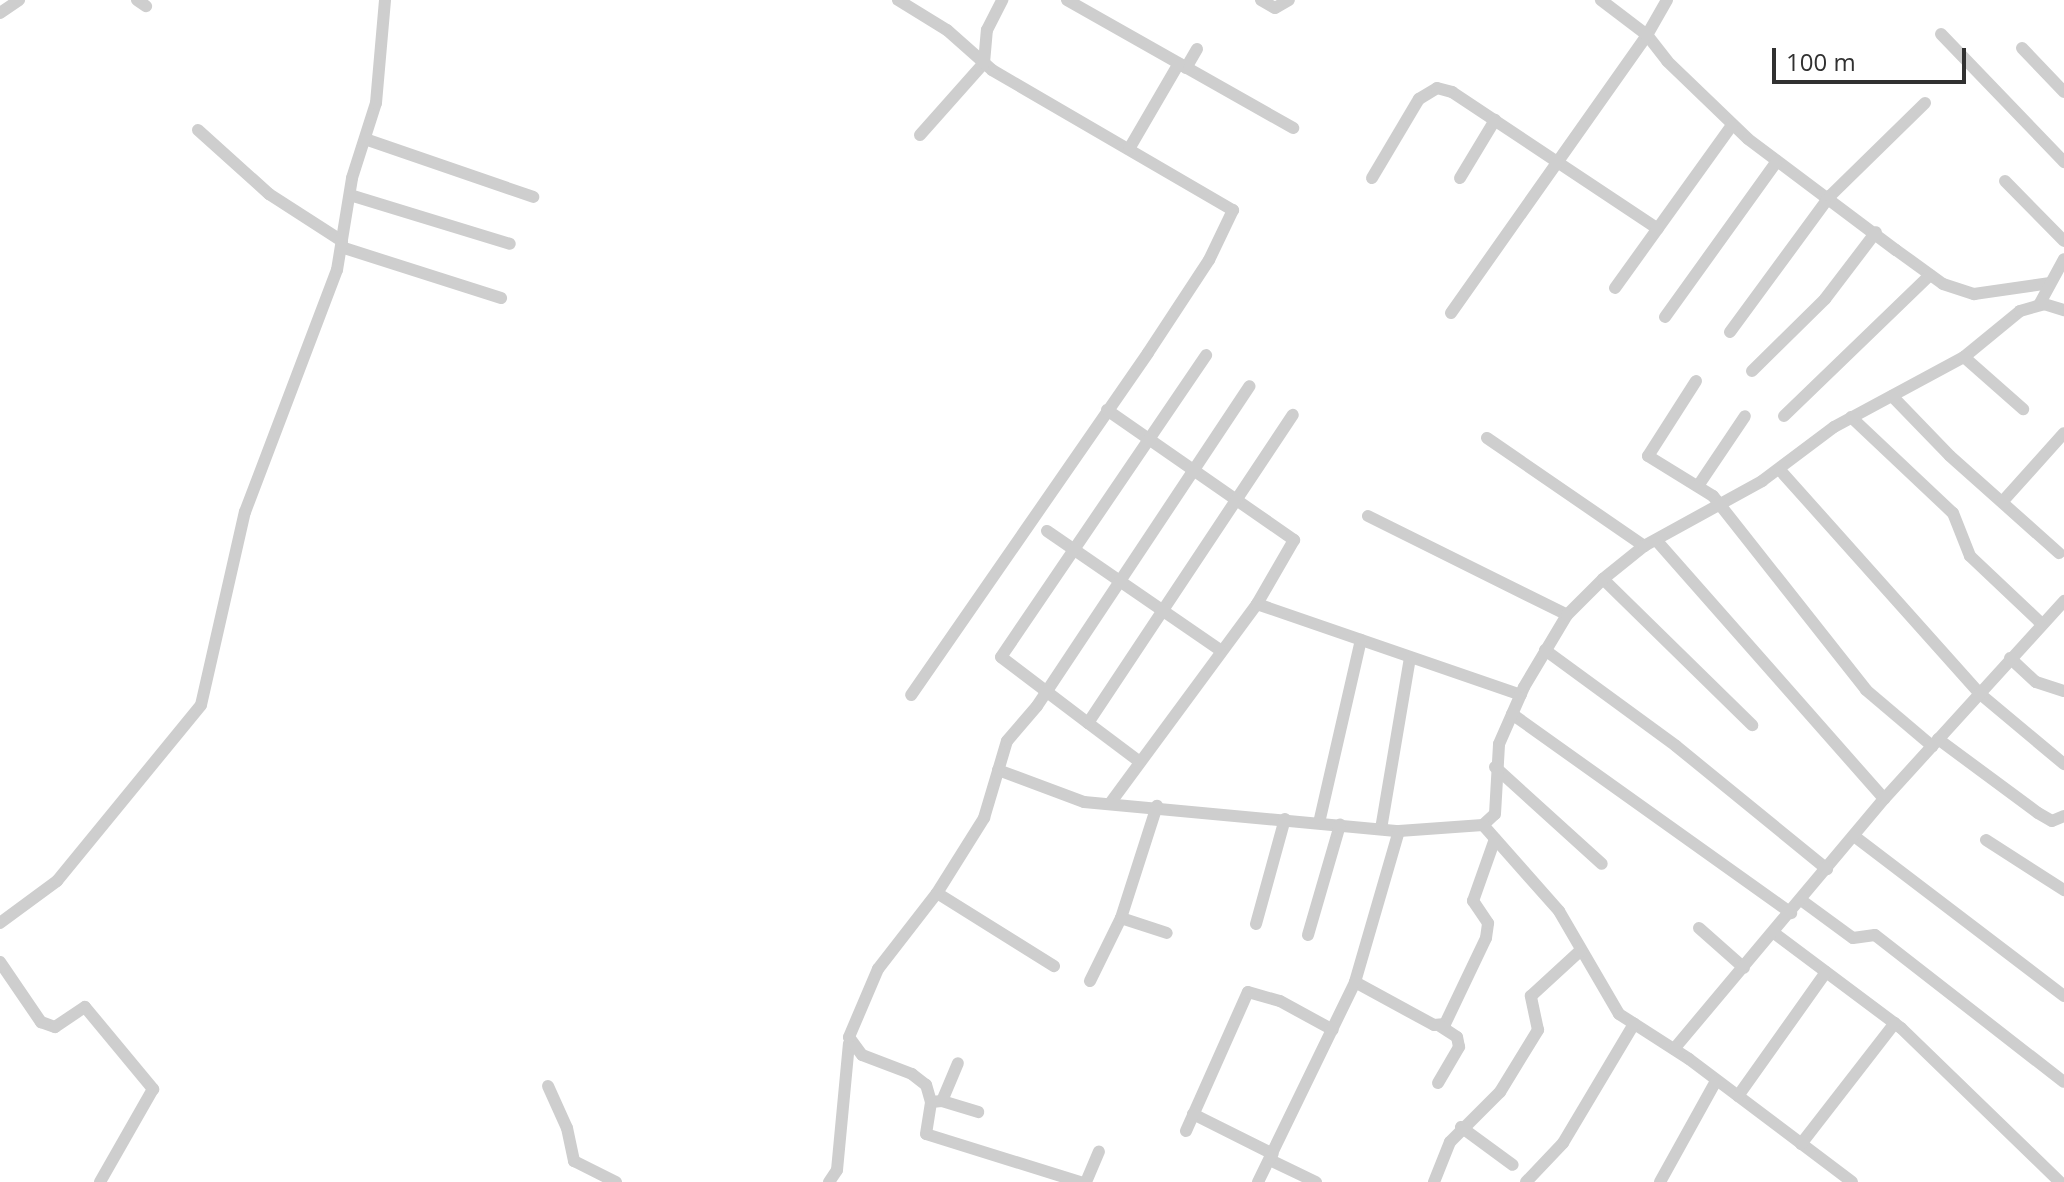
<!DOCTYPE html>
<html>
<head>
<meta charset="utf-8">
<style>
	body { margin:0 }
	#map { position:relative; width:2064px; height:1182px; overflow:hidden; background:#fff; font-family:"Open Sans",sans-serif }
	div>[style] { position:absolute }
	.minor>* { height:12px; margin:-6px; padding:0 6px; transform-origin:6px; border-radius:6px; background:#cecece }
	span { translate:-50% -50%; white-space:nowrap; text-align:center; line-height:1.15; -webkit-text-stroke:8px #fff; paint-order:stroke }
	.scale { position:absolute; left:1772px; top:48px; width:194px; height:36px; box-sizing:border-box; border:4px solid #313131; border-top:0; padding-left:10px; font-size:24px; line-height:28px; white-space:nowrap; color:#313131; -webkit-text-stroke:6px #fff; paint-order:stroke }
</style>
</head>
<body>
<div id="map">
	<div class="minor">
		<i style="left:137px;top:0;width:11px;rotate:34deg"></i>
		<i style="left:898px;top:0;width:57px;rotate:31.5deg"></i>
		<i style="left:947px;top:30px;width:60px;rotate:41.6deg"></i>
		<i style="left:992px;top:70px;width:279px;rotate:30.2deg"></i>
		<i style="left:1233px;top:210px;width:55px;rotate:115.6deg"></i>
		<i style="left:1209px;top:260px;width:111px;rotate:123.3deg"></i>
		<i style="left:1148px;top:353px;width:416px;rotate:124.7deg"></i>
		<i style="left:1067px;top:0;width:260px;rotate:29.5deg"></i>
		<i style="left:1261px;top:0;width:16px;rotate:30deg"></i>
		<i style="left:1275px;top:8px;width:16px;rotate:-30deg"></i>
		<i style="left:1667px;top:0;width:40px;rotate:119.7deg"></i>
		<i style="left:1647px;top:35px;width:33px;rotate:52deg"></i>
		<i style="left:1667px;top:61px;width:112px;rotate:43.9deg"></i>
		<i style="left:1748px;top:139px;width:185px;rotate:36.9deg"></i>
		<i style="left:1896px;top:250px;width:58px;rotate:35.9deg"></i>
		<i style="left:1943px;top:284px;width:33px;rotate:18deg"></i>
		<i style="left:1974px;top:294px;width:77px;rotate:-8.2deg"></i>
		<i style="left:0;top:13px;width:23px;rotate:-34deg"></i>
		<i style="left:1941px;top:34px;width:178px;rotate:46.1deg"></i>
		<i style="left:2022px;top:48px;width:61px;rotate:46.3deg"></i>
		<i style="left:1186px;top:68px;width:22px;rotate:-60deg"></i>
		<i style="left:198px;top:130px;width:96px;rotate:42deg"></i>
		<i style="left:269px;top:194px;width:87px;rotate:32.8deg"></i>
		<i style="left:920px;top:135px;width:96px;rotate:-48.4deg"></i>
		<i style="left:984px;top:63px;width:33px;rotate:-85deg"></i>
		<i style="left:987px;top:30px;width:34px;rotate:-63deg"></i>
		<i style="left:365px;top:139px;width:178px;rotate:19deg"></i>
		<i style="left:1129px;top:149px;width:99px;rotate:-59.8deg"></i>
		<i style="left:1372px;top:178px;width:92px;rotate:-59.3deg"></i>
		<i style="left:1419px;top:99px;width:21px;rotate:-31deg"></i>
		<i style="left:1437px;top:88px;width:16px;rotate:15deg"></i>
		<i style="left:1452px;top:92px;width:247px;rotate:33.6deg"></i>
		<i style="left:1460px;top:178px;width:68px;rotate:-58.9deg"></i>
		<i style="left:2005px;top:181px;width:84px;rotate:45.5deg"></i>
		<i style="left:350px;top:195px;width:167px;rotate:17deg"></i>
		<i style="left:341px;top:247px;width:168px;rotate:17.7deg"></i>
		<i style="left:1615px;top:288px;width:201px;rotate:-54.3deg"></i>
		<i style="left:2039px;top:305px;width:52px;rotate:-61.5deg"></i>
		<i style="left:1451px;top:313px;width:340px;rotate:-54.8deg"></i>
		<i style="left:1647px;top:35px;width:58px;rotate:-142.7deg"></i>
		<i style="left:1665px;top:317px;width:192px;rotate:-54.3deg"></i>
		<i style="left:1730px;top:332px;width:169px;rotate:-53.7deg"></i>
		<i style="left:1830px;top:196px;width:133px;rotate:-44.4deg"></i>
		<i style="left:1964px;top:357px;width:79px;rotate:41.4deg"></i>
		<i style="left:1752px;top:371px;width:103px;rotate:-44.6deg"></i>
		<i style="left:1825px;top:299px;width:84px;rotate:-52.7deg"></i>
		<i style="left:1696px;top:381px;width:89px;rotate:122.6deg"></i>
		<i style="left:1648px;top:456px;width:76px;rotate:31.6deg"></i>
		<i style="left:1713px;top:496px;width:247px;rotate:51.7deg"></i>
		<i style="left:1866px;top:690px;width:87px;rotate:40.3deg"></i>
		<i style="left:1892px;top:396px;width:83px;rotate:46deg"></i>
		<i style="left:1950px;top:456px;width:146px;rotate:41.7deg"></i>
		<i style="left:1107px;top:410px;width:228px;rotate:34.8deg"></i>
		<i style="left:1294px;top:540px;width:74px;rotate:120deg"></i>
		<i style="left:1257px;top:604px;width:245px;rotate:126.4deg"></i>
		<i style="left:1784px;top:416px;width:203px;rotate:-44deg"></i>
		<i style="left:1851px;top:417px;width:140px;rotate:43.3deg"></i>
		<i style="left:1953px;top:513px;width:46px;rotate:68.4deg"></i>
		<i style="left:1970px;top:556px;width:99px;rotate:43.4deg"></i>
		<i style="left:1487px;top:438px;width:191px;rotate:34.5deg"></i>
		<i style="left:1779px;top:469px;width:300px;rotate:48.2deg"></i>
		<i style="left:1979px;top:693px;width:111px;rotate:39.9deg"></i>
		<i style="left:1698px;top:486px;width:84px;rotate:-56.1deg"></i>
		<i style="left:2003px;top:501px;width:91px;rotate:-48.1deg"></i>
		<i style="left:1368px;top:516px;width:222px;rotate:26.4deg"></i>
		<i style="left:1047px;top:531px;width:210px;rotate:34.5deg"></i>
		<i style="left:1656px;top:540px;width:345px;rotate:48.6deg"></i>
		<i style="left:1603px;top:579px;width:209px;rotate:44.4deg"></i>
		<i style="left:1257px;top:604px;width:279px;rotate:19deg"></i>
		<i style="left:1545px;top:650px;width:162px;rotate:36.2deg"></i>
		<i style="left:1676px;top:746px;width:195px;rotate:39.2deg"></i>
		<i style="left:2010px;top:658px;width:35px;rotate:43deg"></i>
		<i style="left:2036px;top:682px;width:29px;rotate:18deg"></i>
		<i style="left:1512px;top:714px;width:343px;rotate:35.5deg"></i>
		<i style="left:1088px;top:723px;width:109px;rotate:-142.8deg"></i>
		<i style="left:1001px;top:657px;width:365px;rotate:-55.8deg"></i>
		<i style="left:1938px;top:739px;width:124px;rotate:36.5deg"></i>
		<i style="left:2038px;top:813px;width:16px;rotate:30deg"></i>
		<i style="left:2052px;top:821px;width:13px;rotate:-23deg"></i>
		<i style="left:1140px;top:762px;width:65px;rotate:-143.1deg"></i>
		<i style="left:1088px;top:723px;width:370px;rotate:-56.4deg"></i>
		<i style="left:1495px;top:767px;width:144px;rotate:42.2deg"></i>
		<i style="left:998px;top:770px;width:92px;rotate:20.4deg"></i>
		<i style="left:1084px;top:802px;width:316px;rotate:5.3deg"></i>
		<i style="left:1399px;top:831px;width:84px;rotate:-4.1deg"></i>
		<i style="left:1483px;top:825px;width:16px;rotate:-43deg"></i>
		<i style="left:1495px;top:814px;width:70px;rotate:-86.7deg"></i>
		<i style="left:1499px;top:744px;width:62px;rotate:-66.3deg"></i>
		<i style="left:1524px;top:687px;width:84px;rotate:-59.2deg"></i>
		<i style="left:1567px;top:615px;width:51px;rotate:-45deg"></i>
		<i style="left:1603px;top:579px;width:53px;rotate:-38.8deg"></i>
		<i style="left:1644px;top:546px;width:135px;rotate:-28.8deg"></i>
		<i style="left:1762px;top:481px;width:90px;rotate:-36.9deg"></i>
		<i style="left:1834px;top:427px;width:148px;rotate:-28.3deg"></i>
		<i style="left:1964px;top:357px;width:72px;rotate:-39.4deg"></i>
		<i style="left:2020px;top:311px;width:25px;rotate:-16deg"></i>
		<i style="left:2044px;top:304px;width:21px;rotate:17deg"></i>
		<i style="left:1319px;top:823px;width:188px;rotate:-77.1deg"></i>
		<i style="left:1483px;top:825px;width:115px;rotate:48.5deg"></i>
		<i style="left:1559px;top:911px;width:119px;rotate:59.8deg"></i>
		<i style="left:1619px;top:1014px;width:83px;rotate:32.7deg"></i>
		<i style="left:1689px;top:1059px;width:204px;rotate:37deg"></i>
		<i style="left:1381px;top:829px;width:174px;rotate:-80.4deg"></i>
		<i style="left:1854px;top:836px;width:264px;rotate:37.3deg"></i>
		<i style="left:1986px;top:840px;width:93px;rotate:32.7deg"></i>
		<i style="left:937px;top:893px;width:138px;rotate:32deg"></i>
		<i style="left:1801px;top:900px;width:64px;rotate:36.2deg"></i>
		<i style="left:1853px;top:938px;width:22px;rotate:-8deg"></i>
		<i style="left:1875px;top:935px;width:239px;rotate:37.9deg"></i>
		<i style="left:1121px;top:918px;width:48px;rotate:18.1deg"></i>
		<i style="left:0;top:923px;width:71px;rotate:-36.4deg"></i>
		<i style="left:57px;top:881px;width:227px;rotate:-50.7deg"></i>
		<i style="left:201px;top:705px;width:198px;rotate:-77.2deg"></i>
		<i style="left:245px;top:512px;width:259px;rotate:-69.2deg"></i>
		<i style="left:337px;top:270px;width:93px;rotate:-80.7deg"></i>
		<i style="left:352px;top:178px;width:79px;rotate:-72.3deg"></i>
		<i style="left:376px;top:103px;width:103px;rotate:-85deg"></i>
		<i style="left:1256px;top:924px;width:109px;rotate:-74.6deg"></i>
		<i style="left:1699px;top:928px;width:60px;rotate:41.6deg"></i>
		<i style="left:1774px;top:933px;width:159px;rotate:36.8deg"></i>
		<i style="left:1901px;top:1028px;width:221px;rotate:44.1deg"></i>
		<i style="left:1308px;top:935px;width:115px;rotate:-73.8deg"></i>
		<i style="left:0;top:962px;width:73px;rotate:55.7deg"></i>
		<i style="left:41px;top:1022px;width:15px;rotate:20deg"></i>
		<i style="left:55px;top:1027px;width:36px;rotate:-34deg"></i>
		<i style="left:85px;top:1007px;width:107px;rotate:50.3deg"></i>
		<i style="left:153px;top:1089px;width:107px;rotate:119.7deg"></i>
		<i style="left:1090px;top:981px;width:70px;rotate:-63.8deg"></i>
		<i style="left:1121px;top:918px;width:118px;rotate:-72.2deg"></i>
		<i style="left:1355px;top:982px;width:90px;rotate:28.6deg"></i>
		<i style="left:1434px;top:1025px;width:11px;rotate:-5deg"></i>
		<i style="left:1445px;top:1024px;width:95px;rotate:-64.5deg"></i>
		<i style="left:1486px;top:938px;width:15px;rotate:-82deg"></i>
		<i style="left:1488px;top:923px;width:27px;rotate:-124deg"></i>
		<i style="left:1473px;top:901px;width:66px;rotate:-70.5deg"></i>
		<i style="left:1674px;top:1049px;width:326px;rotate:-50deg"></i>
		<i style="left:1884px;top:799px;width:268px;rotate:-47.7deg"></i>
		<i style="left:1438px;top:1083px;width:42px;rotate:-59.7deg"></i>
		<i style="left:1459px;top:1047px;width:10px;rotate:-101deg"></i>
		<i style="left:1457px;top:1037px;width:20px;rotate:-147deg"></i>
		<i style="left:548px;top:1086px;width:46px;rotate:65.7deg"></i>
		<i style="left:567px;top:1128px;width:34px;rotate:78deg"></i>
		<i style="left:574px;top:1161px;width:47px;rotate:26.6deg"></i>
		<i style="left:1738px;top:1096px;width:152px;rotate:-54.6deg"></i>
		<i style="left:942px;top:1101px;width:38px;rotate:17deg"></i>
		<i style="left:931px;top:1102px;width:11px;rotate:-5deg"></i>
		<i style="left:942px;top:1101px;width:41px;rotate:-67.2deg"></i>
		<i style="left:1193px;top:1114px;width:89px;rotate:26.6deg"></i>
		<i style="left:1461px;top:1127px;width:64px;rotate:36.2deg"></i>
		<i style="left:1186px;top:1131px;width:152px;rotate:-66deg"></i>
		<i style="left:1248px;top:992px;width:33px;rotate:16deg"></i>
		<i style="left:1280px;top:1001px;width:60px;rotate:28.7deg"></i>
		<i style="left:1801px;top:1144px;width:153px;rotate:-52.2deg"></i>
		<i style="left:1270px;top:1160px;width:51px;rotate:25.6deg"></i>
		<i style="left:829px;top:1182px;width:14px;rotate:-56deg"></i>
		<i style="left:837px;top:1170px;width:127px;rotate:-84.6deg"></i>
		<i style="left:1080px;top:1182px;width:161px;rotate:-162.7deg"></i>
		<i style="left:926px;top:1134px;width:32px;rotate:-81deg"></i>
		<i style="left:931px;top:1102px;width:18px;rotate:-106deg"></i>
		<i style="left:926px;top:1085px;width:18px;rotate:-142deg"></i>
		<i style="left:912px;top:1074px;width:53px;rotate:-159.2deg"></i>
		<i style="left:862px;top:1055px;width:22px;rotate:-126deg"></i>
		<i style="left:849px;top:1037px;width:74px;rotate:-66.9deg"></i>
		<i style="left:878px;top:969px;width:96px;rotate:-52.2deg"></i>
		<i style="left:937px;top:893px;width:89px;rotate:-57.9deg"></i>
		<i style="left:984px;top:818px;width:80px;rotate:-73.4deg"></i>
		<i style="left:1007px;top:741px;width:46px;rotate:-49.4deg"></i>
		<i style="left:1037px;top:706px;width:384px;rotate:-56.4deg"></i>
		<i style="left:1086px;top:1182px;width:33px;rotate:-67deg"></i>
		<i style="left:1258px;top:1182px;width:222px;rotate:-64.1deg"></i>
		<i style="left:1355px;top:982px;width:157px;rotate:-73.8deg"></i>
		<i style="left:1434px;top:1182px;width:43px;rotate:-68.2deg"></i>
		<i style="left:1450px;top:1142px;width:71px;rotate:-45deg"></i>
		<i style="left:1500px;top:1092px;width:73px;rotate:-58.5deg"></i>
		<i style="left:1538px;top:1030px;width:35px;rotate:-102deg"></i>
		<i style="left:1531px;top:996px;width:68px;rotate:-42.6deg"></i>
		<i style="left:1526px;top:1182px;width:54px;rotate:-46.5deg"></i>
		<i style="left:1563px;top:1143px;width:139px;rotate:-59.2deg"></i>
		<i style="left:1660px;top:1182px;width:115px;rotate:-61deg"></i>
	</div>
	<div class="scale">100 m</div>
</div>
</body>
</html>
